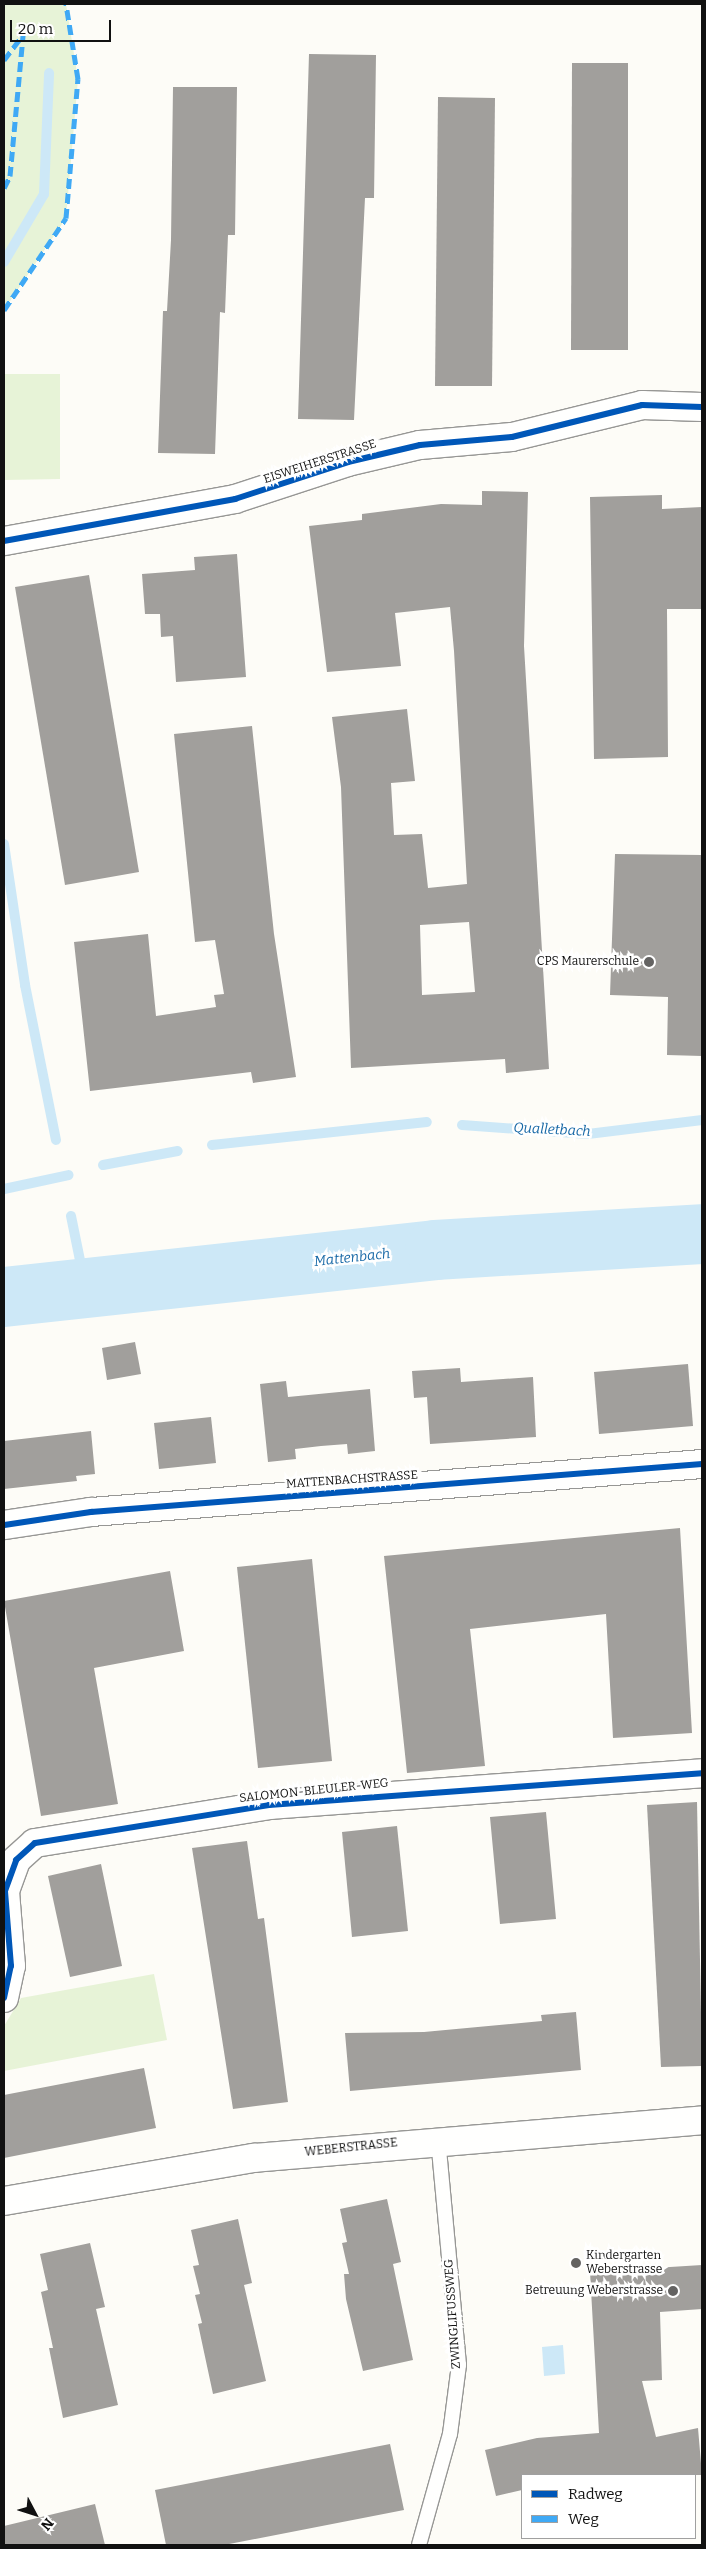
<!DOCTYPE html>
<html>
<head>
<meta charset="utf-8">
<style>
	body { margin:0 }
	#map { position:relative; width:706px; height:2549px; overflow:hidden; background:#fdfcf7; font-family:Bitter,serif }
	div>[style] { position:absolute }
	.green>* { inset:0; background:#e7f3d7 }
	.water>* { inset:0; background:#cde8f7 }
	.stream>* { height:10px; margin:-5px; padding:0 5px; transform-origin:5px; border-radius:5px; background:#cde8f7 }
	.river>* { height:60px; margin:-30px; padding:0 30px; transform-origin:30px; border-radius:30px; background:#cde8f7 }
	.building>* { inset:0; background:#a19f9c }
	.roads { filter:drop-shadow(1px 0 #979795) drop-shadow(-1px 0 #979795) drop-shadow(0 1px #979795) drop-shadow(0 -1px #979795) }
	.service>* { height:14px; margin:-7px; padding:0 7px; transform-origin:7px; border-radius:7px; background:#fffffe }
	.minor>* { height:28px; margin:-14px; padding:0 14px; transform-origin:14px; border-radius:14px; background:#fffffe }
	.quiet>* { height:5px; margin-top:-2.5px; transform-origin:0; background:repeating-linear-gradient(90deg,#3fa9f5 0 10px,transparent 0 15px) }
	.cycleway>* { height:6px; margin:-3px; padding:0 3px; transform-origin:3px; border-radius:3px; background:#0057b8 }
	.dots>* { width:14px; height:14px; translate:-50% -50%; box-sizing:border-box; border:2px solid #fff; border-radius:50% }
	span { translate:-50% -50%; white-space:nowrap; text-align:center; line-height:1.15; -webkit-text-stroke:5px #fff; paint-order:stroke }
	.street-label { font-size:12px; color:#111 }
	.poi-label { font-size:12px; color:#111 }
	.right { translate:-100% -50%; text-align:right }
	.left { translate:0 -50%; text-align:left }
	.water-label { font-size:14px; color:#1768a6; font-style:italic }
	.frame { position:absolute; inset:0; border:5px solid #111; pointer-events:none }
	.legend { position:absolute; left:521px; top:2474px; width:175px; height:65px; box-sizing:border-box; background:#fff; border:1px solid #a0a0a0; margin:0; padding:6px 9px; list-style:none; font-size:15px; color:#111 }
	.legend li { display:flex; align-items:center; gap:10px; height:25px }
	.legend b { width:25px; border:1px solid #a0a0a0 }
	.north { position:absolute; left:10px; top:2489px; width:50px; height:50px; -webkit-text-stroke:4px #fff; paint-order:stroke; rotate:130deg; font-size:14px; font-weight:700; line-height:20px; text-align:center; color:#111 }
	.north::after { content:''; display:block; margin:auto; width:18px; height:22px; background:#111; clip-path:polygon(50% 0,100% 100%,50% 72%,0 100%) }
	.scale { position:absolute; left:10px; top:20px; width:101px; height:22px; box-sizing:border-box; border:2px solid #111; border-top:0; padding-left:6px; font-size:15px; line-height:18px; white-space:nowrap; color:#111; -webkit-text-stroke:4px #fff; paint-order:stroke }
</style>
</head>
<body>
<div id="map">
	<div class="green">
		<i style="clip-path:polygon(4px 4px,66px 4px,78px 79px,66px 218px,4px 310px)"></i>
		<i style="clip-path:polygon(4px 374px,60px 374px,60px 479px,4px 480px)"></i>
		<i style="clip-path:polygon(154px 1974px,167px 2040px,4px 2071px,4px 2026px,21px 1998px)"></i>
	</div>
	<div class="water">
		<i style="clip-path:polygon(563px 2345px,565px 2374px,544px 2376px,542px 2347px)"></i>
	</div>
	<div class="stream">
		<i style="left:4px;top:262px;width:79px;rotate:-59.5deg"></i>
		<i style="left:44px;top:194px;width:121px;rotate:-87.6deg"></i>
		<i style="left:4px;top:844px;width:143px;rotate:81.5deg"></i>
		<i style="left:25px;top:985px;width:158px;rotate:78.7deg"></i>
		<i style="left:462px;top:1125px;width:126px;rotate:4.1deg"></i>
		<i style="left:588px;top:1134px;width:115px;rotate:-7deg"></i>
		<i style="left:212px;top:1145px;width:216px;rotate:-6.1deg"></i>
		<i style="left:103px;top:1165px;width:76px;rotate:-10.6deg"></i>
		<i style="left:4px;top:1189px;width:66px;rotate:-12.2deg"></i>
		<i style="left:71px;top:1216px;width:70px;rotate:78.5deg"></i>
	</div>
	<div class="river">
		<i style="left:4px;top:1297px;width:434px;rotate:-6.2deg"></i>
		<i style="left:435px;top:1250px;width:267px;rotate:-3.4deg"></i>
	</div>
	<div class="building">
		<i style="clip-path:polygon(309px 54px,376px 55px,374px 198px,365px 198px,354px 420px,298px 419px)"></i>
		<i style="clip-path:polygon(572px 63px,628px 63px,628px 350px,571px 350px)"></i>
		<i style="clip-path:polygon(173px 87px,237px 87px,235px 235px,228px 235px,225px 313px,220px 312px,215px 454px,158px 453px,163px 311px,167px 311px,171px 240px)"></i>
		<i style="clip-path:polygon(438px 97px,495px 98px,492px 386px,435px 386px)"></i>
		<i style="clip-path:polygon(evenodd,482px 491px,528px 492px,524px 646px,549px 1069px,506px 1073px,505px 1059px,351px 1068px,341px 787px,332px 717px,407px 709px,415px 781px,391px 783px,394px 835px,422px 834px,428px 888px,467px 884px,454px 651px,450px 607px,395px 613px,401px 666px,327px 672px,309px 526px,362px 520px,362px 514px,441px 504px,482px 505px,482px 491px,469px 922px,475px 992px,422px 995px,420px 925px,469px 922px)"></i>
		<i style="clip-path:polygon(662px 495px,662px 509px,702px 507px,702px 609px,667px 609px,668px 757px,594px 759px,590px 497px)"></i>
		<i style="clip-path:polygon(237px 554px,246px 677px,176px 682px,173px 636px,161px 637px,160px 614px,145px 614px,142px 574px,195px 570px,194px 557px)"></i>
		<i style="clip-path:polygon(89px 575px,139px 872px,65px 885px,15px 587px)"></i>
		<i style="clip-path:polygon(252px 726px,274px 934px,296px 1077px,253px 1083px,251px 1072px,90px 1091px,74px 942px,148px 934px,156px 1016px,216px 1007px,214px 995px,224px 994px,215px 940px,195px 942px,174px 734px)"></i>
		<i style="clip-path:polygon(615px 854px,702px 855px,702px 1056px,667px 1055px,668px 997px,610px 995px)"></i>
		<i style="clip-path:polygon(135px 1342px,141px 1374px,107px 1380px,102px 1348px)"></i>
		<i style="clip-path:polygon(688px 1364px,693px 1426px,599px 1434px,594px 1372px)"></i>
		<i style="clip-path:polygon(460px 1368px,461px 1382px,533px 1377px,536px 1437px,430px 1444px,427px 1397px,414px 1398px,412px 1371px)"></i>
		<i style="clip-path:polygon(286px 1381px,288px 1397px,370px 1389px,375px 1451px,348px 1454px,347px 1444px,321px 1446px,295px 1449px,296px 1459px,268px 1462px,260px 1384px)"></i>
		<i style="clip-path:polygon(211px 1417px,216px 1463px,159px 1469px,154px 1423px)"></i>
		<i style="clip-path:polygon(91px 1431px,95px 1474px,76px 1476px,77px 1481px,4px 1489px,4px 1441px)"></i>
		<i style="clip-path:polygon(680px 1528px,692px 1733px,613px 1738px,606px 1614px,470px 1629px,485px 1766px,407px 1773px,384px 1556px)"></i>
		<i style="clip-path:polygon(312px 1559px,332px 1761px,258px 1768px,237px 1567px)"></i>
		<i style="clip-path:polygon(170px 1571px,184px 1651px,94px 1668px,118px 1804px,41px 1816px,4px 1601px)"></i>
		<i style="clip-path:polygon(697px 1802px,702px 2066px,661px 2067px,647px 1805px)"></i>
		<i style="clip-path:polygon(546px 1812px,556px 1919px,500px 1924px,490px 1817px)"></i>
		<i style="clip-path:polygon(397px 1826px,408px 1931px,352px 1937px,342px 1832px)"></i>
		<i style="clip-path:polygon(247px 1841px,258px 1919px,264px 1918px,288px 2102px,233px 2109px,192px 1848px)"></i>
		<i style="clip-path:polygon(101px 1864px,122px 1966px,70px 1977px,48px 1876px)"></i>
		<i style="clip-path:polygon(576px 2012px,581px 2070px,350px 2091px,345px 2033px,424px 2032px,542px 2021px,541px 2015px)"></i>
		<i style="clip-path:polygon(144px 2068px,156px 2128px,4px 2158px,4px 2095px)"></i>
		<i style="clip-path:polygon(387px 2199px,401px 2262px,393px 2264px,413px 2360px,363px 2371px,346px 2299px,344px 2274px,349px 2274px,342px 2243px,347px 2242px,340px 2209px)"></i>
		<i style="clip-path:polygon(238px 2219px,252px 2283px,244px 2285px,266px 2381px,213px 2394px,198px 2324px,202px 2323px,195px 2295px,200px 2294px,193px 2266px,199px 2265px,191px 2230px)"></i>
		<i style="clip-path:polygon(90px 2243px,105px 2307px,96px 2309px,118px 2405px,63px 2418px,49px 2348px,53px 2348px,41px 2292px,48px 2290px,40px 2254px)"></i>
		<i style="clip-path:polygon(702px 2265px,702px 2309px,660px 2312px,662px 2380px,642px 2381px,656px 2437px,698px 2428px,702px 2475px,522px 2475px,522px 2490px,496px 2496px,485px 2450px,537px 2438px,599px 2433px,590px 2272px)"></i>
		<i style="clip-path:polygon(390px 2444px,404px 2510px,224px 2545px,166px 2545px,155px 2490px)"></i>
		<i style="clip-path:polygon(95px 2504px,105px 2545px,4px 2545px,4px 2526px)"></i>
	</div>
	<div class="roads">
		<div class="service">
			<i style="left:419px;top:2545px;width:115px;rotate:-74.4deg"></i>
			<i style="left:450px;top:2434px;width:70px;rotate:-82.6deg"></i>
			<i style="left:459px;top:2365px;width:227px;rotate:-95.3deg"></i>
		</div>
		<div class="minor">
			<i style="left:4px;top:541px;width:235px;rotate:-10.3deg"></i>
			<i style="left:235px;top:499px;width:119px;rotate:-18.1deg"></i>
			<i style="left:348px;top:462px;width:74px;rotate:-13.3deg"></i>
			<i style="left:420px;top:445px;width:92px;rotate:-5deg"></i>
			<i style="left:512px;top:437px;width:134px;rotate:-13.8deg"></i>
			<i style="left:642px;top:405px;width:60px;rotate:1.9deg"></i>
			<i style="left:4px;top:1525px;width:88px;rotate:-8.5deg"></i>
			<i style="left:91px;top:1512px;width:613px;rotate:-4.49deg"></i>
			<i style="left:4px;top:1998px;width:33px;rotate:-78deg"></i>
			<i style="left:11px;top:1966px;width:75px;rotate:-94.6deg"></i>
			<i style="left:5px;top:1891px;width:33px;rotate:-70deg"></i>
			<i style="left:16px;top:1860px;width:25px;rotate:-42deg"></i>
			<i style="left:35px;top:1843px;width:237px;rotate:-9.2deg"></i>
			<i style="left:269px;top:1805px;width:434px;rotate:-4.2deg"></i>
			<i style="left:4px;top:2201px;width:254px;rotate:-9.8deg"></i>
			<i style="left:254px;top:2158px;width:450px;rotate:-4.8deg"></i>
		</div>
	</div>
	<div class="quiet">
		<i style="left:4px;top:60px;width:31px;rotate:-53deg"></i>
		<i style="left:4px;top:188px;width:13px;rotate:-63deg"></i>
		<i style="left:10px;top:176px;width:153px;rotate:-84.7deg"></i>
		<i style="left:4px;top:310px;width:111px;rotate:-56deg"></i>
		<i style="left:66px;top:218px;width:140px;rotate:-85.1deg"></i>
		<i style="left:78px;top:79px;width:76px;rotate:-99.1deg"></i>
	</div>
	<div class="cycleway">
		<i style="left:4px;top:541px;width:235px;rotate:-10.3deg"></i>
		<i style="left:235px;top:499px;width:119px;rotate:-18.1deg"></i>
		<i style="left:348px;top:462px;width:74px;rotate:-13.3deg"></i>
		<i style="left:420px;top:445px;width:92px;rotate:-5deg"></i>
		<i style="left:512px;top:437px;width:134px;rotate:-13.8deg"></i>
		<i style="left:642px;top:405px;width:60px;rotate:1.9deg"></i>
		<i style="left:4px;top:1525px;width:88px;rotate:-8.5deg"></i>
		<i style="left:91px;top:1512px;width:613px;rotate:-4.49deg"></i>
		<i style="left:4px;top:1998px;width:33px;rotate:-78deg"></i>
		<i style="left:11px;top:1966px;width:75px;rotate:-94.6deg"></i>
		<i style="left:5px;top:1891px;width:33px;rotate:-70deg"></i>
		<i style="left:16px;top:1860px;width:25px;rotate:-42deg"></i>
		<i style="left:35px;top:1843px;width:237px;rotate:-9.2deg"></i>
		<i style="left:269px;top:1805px;width:434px;rotate:-4.2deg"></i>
	</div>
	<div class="dots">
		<i style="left:649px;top:962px;background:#646362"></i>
		<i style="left:576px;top:2263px;background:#646362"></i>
		<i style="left:673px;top:2291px;background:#646362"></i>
	</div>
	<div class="street-label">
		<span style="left:320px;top:462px;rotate:-18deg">EISWEIHERSTRASSE</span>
		<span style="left:352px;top:1480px;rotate:-4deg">MATTENBACHSTRASSE</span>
		<span style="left:314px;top:1791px;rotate:-6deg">SALOMON-BLEULER-WEG</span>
		<span style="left:351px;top:2148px;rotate:-6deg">WEBERSTRASSE</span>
		<span style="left:453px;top:2314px;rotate:-94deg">ZWINGLIFUSSWEG</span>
	</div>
	<div class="poi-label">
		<span class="right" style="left:639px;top:962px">CPS Maurerschule</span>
		<span class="left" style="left:586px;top:2263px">Kindergarten<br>Weberstrasse</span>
		<span class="right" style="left:663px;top:2291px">Betreuung Weberstrasse</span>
	</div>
	<div class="water-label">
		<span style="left:552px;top:1130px;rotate:3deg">Qualletbach</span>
		<span style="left:352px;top:1258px;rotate:-6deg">Mattenbach</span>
	</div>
	<div class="frame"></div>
	<ul class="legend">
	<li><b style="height:6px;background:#0057b8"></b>Radweg</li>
	<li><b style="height:6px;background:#3fa9f5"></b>Weg</li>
	</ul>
	<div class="north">N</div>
	<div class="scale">20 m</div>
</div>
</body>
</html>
